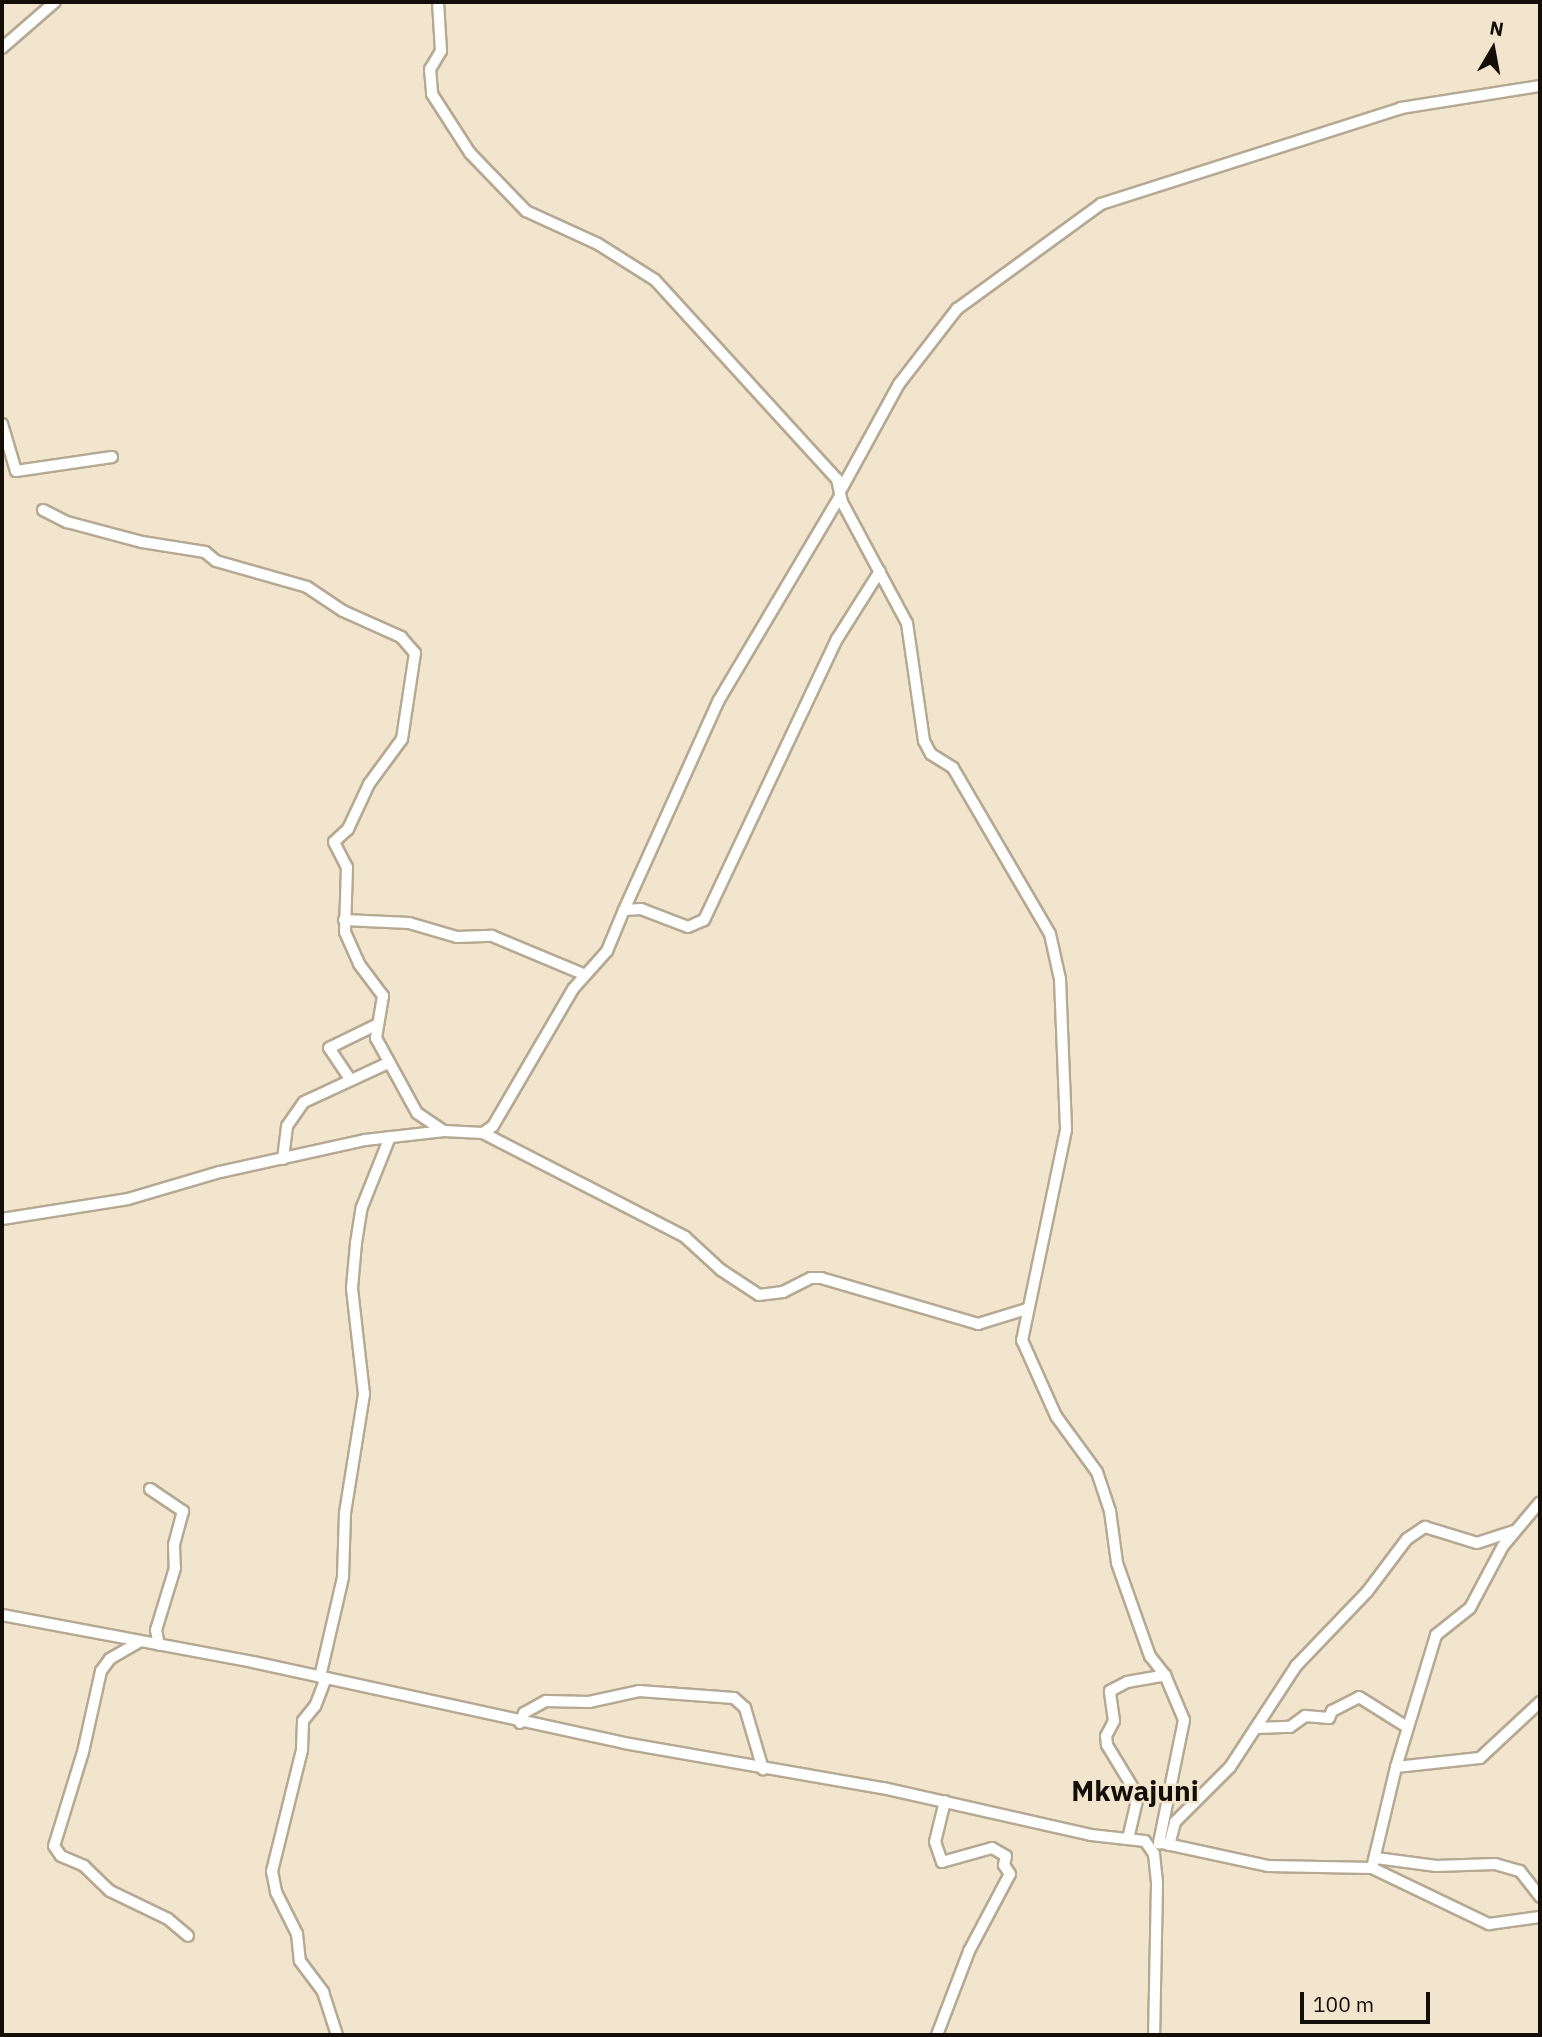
<!DOCTYPE html>
<html>
<head>
<meta charset="utf-8">
<style>
	body { margin:0 }
	#map { position:relative; width:1542px; height:2037px; overflow:hidden; background:#f2e5ce; font-family:"IBM Plex Sans",sans-serif }
	div>[style] { position:absolute }
	.roads { filter:drop-shadow(2px 0 #b6a993) drop-shadow(-2px 0 #b6a993) drop-shadow(0 2px #b6a993) drop-shadow(0 -2px #b6a993) }
	.minor>* { height:10px; margin:-5px; padding:0 5px; transform-origin:5px; border-radius:5px; background:#fff }
	span { translate:-50% -50%; white-space:nowrap; text-align:center; line-height:1.15; -webkit-text-stroke:5px #f2e5ce; paint-order:stroke }
	.quarter-label { font-size:28px; color:#130e07; font-weight:700 }
	.frame { position:absolute; inset:0; border:4px solid #130e07; pointer-events:none }
	.north { position:absolute; left:1458px; top:14px; width:70px; height:70px; -webkit-text-stroke:5px #f2e5ce; paint-order:stroke; rotate:10deg; font-size:19px; font-weight:700; line-height:28px; text-align:center; color:#130e07 }
	.north::after { content:''; display:block; margin:auto; width:24px; height:32px; background:#130e07; clip-path:polygon(50% 0,100% 100%,50% 72%,0 100%) }
	.scale { position:absolute; left:1300px; top:1992px; width:130px; height:32px; box-sizing:border-box; border:4px solid #130e07; border-top:0; padding-left:9px; font-size:21px; line-height:24px; white-space:nowrap; color:#130e07; -webkit-text-stroke:5px #f2e5ce; paint-order:stroke }
</style>
</head>
<body>
<div id="map">
	<div class="roads">
		<div class="minor">
			<i style="left:438px;top:2px;width:49px;rotate:86.5deg"></i>
			<i style="left:441px;top:51px;width:21px;rotate:121deg"></i>
			<i style="left:430px;top:69px;width:25px;rotate:85deg"></i>
			<i style="left:432px;top:94px;width:70px;rotate:57.2deg"></i>
			<i style="left:470px;top:153px;width:81px;rotate:46deg"></i>
			<i style="left:526px;top:211px;width:79px;rotate:24.6deg"></i>
			<i style="left:598px;top:244px;width:67px;rotate:32.3deg"></i>
			<i style="left:655px;top:280px;width:270px;rotate:47.6deg"></i>
			<i style="left:837px;top:479px;width:24px;rotate:78deg"></i>
			<i style="left:842px;top:502px;width:137px;rotate:61.8deg"></i>
			<i style="left:907px;top:623px;width:119px;rotate:81.8deg"></i>
			<i style="left:924px;top:741px;width:15px;rotate:62deg"></i>
			<i style="left:931px;top:754px;width:26px;rotate:32deg"></i>
			<i style="left:953px;top:768px;width:192px;rotate:59.7deg"></i>
			<i style="left:1050px;top:934px;width:46px;rotate:77.5deg"></i>
			<i style="left:1060px;top:979px;width:151px;rotate:87.7deg"></i>
			<i style="left:1066px;top:1130px;width:215px;rotate:101.8deg"></i>
			<i style="left:1022px;top:1340px;width:83px;rotate:65.9deg"></i>
			<i style="left:1056px;top:1416px;width:69px;rotate:53.8deg"></i>
			<i style="left:1097px;top:1472px;width:41px;rotate:71.6deg"></i>
			<i style="left:1110px;top:1511px;width:52px;rotate:82.3deg"></i>
			<i style="left:1117px;top:1563px;width:99px;rotate:70.5deg"></i>
			<i style="left:1150px;top:1656px;width:24px;rotate:52deg"></i>
			<i style="left:1165px;top:1675px;width:49px;rotate:67.1deg"></i>
			<i style="left:1184px;top:1720px;width:126px;rotate:101.5deg"></i>
			<i style="left:2px;top:48px;width:70px;rotate:-41deg"></i>
			<i style="left:2px;top:424px;width:49px;rotate:73.4deg"></i>
			<i style="left:16px;top:471px;width:97px;rotate:-8.3deg"></i>
			<i style="left:842px;top:488px;width:119px;rotate:-61.3deg"></i>
			<i style="left:899px;top:384px;width:95px;rotate:-52.3deg"></i>
			<i style="left:957px;top:309px;width:178px;rotate:-36.1deg"></i>
			<i style="left:1101px;top:204px;width:315px;rotate:-17.7deg"></i>
			<i style="left:1401px;top:108px;width:141px;rotate:-9deg"></i>
			<i style="left:43px;top:510px;width:27px;rotate:27deg"></i>
			<i style="left:67px;top:522px;width:78px;rotate:14.9deg"></i>
			<i style="left:142px;top:542px;width:64px;rotate:9deg"></i>
			<i style="left:205px;top:552px;width:14px;rotate:39deg"></i>
			<i style="left:216px;top:561px;width:95px;rotate:15.9deg"></i>
			<i style="left:307px;top:587px;width:43px;rotate:33.7deg"></i>
			<i style="left:343px;top:611px;width:64px;rotate:24.1deg"></i>
			<i style="left:401px;top:637px;width:21px;rotate:49deg"></i>
			<i style="left:415px;top:653px;width:87px;rotate:98.6deg"></i>
			<i style="left:402px;top:739px;width:56px;rotate:126.3deg"></i>
			<i style="left:369px;top:784px;width:50px;rotate:115deg"></i>
			<i style="left:348px;top:829px;width:19px;rotate:137deg"></i>
			<i style="left:334px;top:842px;width:28px;rotate:63deg"></i>
			<i style="left:347px;top:867px;width:65px;rotate:91.8deg"></i>
			<i style="left:345px;top:932px;width:35px;rotate:66deg"></i>
			<i style="left:359px;top:964px;width:40px;rotate:53deg"></i>
			<i style="left:383px;top:996px;width:43px;rotate:99.5deg"></i>
			<i style="left:376px;top:1038px;width:85px;rotate:61.3deg"></i>
			<i style="left:417px;top:1113px;width:32px;rotate:34deg"></i>
			<i style="left:624px;top:910px;width:230px;rotate:-65.7deg"></i>
			<i style="left:719px;top:700px;width:237px;rotate:-59.3deg"></i>
			<i style="left:344px;top:920px;width:65px;rotate:2.6deg"></i>
			<i style="left:409px;top:923px;width:50px;rotate:16.3deg"></i>
			<i style="left:457px;top:937px;width:35px;rotate:-2deg"></i>
			<i style="left:492px;top:936px;width:99px;rotate:22.7deg"></i>
			<i style="left:350px;top:1079px;width:37px;rotate:-124deg"></i>
			<i style="left:329px;top:1048px;width:52px;rotate:-26.1deg"></i>
			<i style="left:483px;top:1133px;width:227px;rotate:27.2deg"></i>
			<i style="left:685px;top:1237px;width:49px;rotate:42.5deg"></i>
			<i style="left:721px;top:1270px;width:45px;rotate:33.3deg"></i>
			<i style="left:759px;top:1295px;width:24px;rotate:-7deg"></i>
			<i style="left:783px;top:1292px;width:31px;rotate:-27deg"></i>
			<i style="left:811px;top:1278px;width:10px"></i>
			<i style="left:821px;top:1278px;width:164px;rotate:16.3deg"></i>
			<i style="left:978px;top:1324px;width:51px;rotate:-17deg"></i>
			<i style="left:283px;top:1159px;width:33px;rotate:-83deg"></i>
			<i style="left:287px;top:1126px;width:29px;rotate:-55deg"></i>
			<i style="left:304px;top:1102px;width:93px;rotate:-24.9deg"></i>
			<i style="left:2px;top:1219px;width:128px;rotate:-9deg"></i>
			<i style="left:128px;top:1199px;width:96px;rotate:-16.4deg"></i>
			<i style="left:220px;top:1172px;width:148px;rotate:-12.4deg"></i>
			<i style="left:365px;top:1140px;width:80px;rotate:-6.5deg"></i>
			<i style="left:444px;top:1131px;width:39px;rotate:3deg"></i>
			<i style="left:483px;top:1133px;width:12px;rotate:-35deg"></i>
			<i style="left:493px;top:1126px;width:159px;rotate:-59.7deg"></i>
			<i style="left:573px;top:989px;width:51px;rotate:-48.2deg"></i>
			<i style="left:607px;top:951px;width:44px;rotate:-67.5deg"></i>
			<i style="left:624px;top:910px;width:17px;rotate:-3deg"></i>
			<i style="left:641px;top:909px;width:50px;rotate:21deg"></i>
			<i style="left:688px;top:927px;width:17px;rotate:-24deg"></i>
			<i style="left:704px;top:920px;width:311px;rotate:-64.7deg"></i>
			<i style="left:837px;top:639px;width:80px;rotate:-57.7deg"></i>
			<i style="left:150px;top:1489px;width:40px;rotate:34deg"></i>
			<i style="left:183px;top:1511px;width:35px;rotate:105deg"></i>
			<i style="left:174px;top:1545px;width:23px;rotate:88deg"></i>
			<i style="left:175px;top:1568px;width:65px;rotate:107deg"></i>
			<i style="left:156px;top:1630px;width:15px;rotate:79deg"></i>
			<i style="left:2px;top:1615px;width:255px;rotate:10.6deg"></i>
			<i style="left:253px;top:1662px;width:380px;rotate:12.3deg"></i>
			<i style="left:624px;top:1743px;width:263px;rotate:9.9deg"></i>
			<i style="left:883px;top:1788px;width:213px;rotate:12.7deg"></i>
			<i style="left:1091px;top:1835px;width:54px;rotate:6.3deg"></i>
			<i style="left:1145px;top:1841px;width:16px;rotate:55deg"></i>
			<i style="left:1154px;top:1854px;width:30px;rotate:84deg"></i>
			<i style="left:1157px;top:1884px;width:151px;rotate:91.1deg"></i>
			<i style="left:139px;top:1642px;width:34px;rotate:150deg"></i>
			<i style="left:110px;top:1659px;width:15px;rotate:127deg"></i>
			<i style="left:101px;top:1671px;width:83px;rotate:102.5deg"></i>
			<i style="left:83px;top:1752px;width:98px;rotate:107.1deg"></i>
			<i style="left:54px;top:1846px;width:12px;rotate:55deg"></i>
			<i style="left:61px;top:1856px;width:25px;rotate:23deg"></i>
			<i style="left:84px;top:1866px;width:36px;rotate:44deg"></i>
			<i style="left:110px;top:1891px;width:64px;rotate:25.8deg"></i>
			<i style="left:168px;top:1919px;width:26px;rotate:40deg"></i>
			<i style="left:320px;top:1677px;width:103px;rotate:-77deg"></i>
			<i style="left:343px;top:1577px;width:64px;rotate:-88.2deg"></i>
			<i style="left:345px;top:1513px;width:121px;rotate:-80.9deg"></i>
			<i style="left:364px;top:1394px;width:107px;rotate:-96.5deg"></i>
			<i style="left:352px;top:1288px;width:45px;rotate:-84.9deg"></i>
			<i style="left:356px;top:1243px;width:36px;rotate:-81deg"></i>
			<i style="left:362px;top:1207px;width:75px;rotate:-68.2deg"></i>
			<i style="left:326px;top:1678px;width:30px;rotate:111deg"></i>
			<i style="left:315px;top:1706px;width:19px;rotate:129deg"></i>
			<i style="left:303px;top:1721px;width:29px;rotate:92deg"></i>
			<i style="left:302px;top:1750px;width:125px;rotate:103.9deg"></i>
			<i style="left:272px;top:1871px;width:21px;rotate:79deg"></i>
			<i style="left:276px;top:1892px;width:47px;rotate:63.4deg"></i>
			<i style="left:297px;top:1934px;width:27px;rotate:84deg"></i>
			<i style="left:300px;top:1961px;width:39px;rotate:53deg"></i>
			<i style="left:323px;top:1992px;width:45px;rotate:72deg"></i>
			<i style="left:520px;top:1723px;width:11px;rotate:-68deg"></i>
			<i style="left:524px;top:1713px;width:25px;rotate:-29deg"></i>
			<i style="left:546px;top:1701px;width:43px;rotate:1.3deg"></i>
			<i style="left:589px;top:1702px;width:51px;rotate:-12.4deg"></i>
			<i style="left:639px;top:1691px;width:95px;rotate:4.2deg"></i>
			<i style="left:734px;top:1698px;width:15px;rotate:42deg"></i>
			<i style="left:745px;top:1708px;width:64px;rotate:73.6deg"></i>
			<i style="left:1257px;top:1728px;width:33px;rotate:-2deg"></i>
			<i style="left:1290px;top:1727px;width:19px;rotate:-36deg"></i>
			<i style="left:1305px;top:1716px;width:24px;rotate:5deg"></i>
			<i style="left:1329px;top:1718px;width:8px;rotate:-67deg"></i>
			<i style="left:1332px;top:1711px;width:30px;rotate:-27deg"></i>
			<i style="left:1359px;top:1697px;width:57px;rotate:32deg"></i>
			<i style="left:1396px;top:1767px;width:84px;rotate:-6.1deg"></i>
			<i style="left:1480px;top:1758px;width:82px;rotate:-43deg"></i>
			<i style="left:1128px;top:1839px;width:44px;rotate:-76.9deg"></i>
			<i style="left:1138px;top:1796px;width:60px;rotate:-121.3deg"></i>
			<i style="left:1107px;top:1745px;width:9px;rotate:-96deg"></i>
			<i style="left:1106px;top:1736px;width:17px;rotate:-62deg"></i>
			<i style="left:1114px;top:1721px;width:30px;rotate:-98deg"></i>
			<i style="left:1110px;top:1691px;width:19px;rotate:-28deg"></i>
			<i style="left:1127px;top:1682px;width:39px;rotate:-10deg"></i>
			<i style="left:1162px;top:1843px;width:108px;rotate:12.2deg"></i>
			<i style="left:1268px;top:1866px;width:104px;rotate:1.1deg"></i>
			<i style="left:1372px;top:1868px;width:130px;rotate:25.6deg"></i>
			<i style="left:1489px;top:1924px;width:51px;rotate:-7.8deg"></i>
			<i style="left:1169px;top:1845px;width:24px;rotate:-75deg"></i>
			<i style="left:1175px;top:1822px;width:78px;rotate:-45deg"></i>
			<i style="left:1230px;top:1767px;width:121px;rotate:-56.8deg"></i>
			<i style="left:1296px;top:1666px;width:103px;rotate:-46.2deg"></i>
			<i style="left:1367px;top:1592px;width:66px;rotate:-53deg"></i>
			<i style="left:1407px;top:1539px;width:22px;rotate:-34deg"></i>
			<i style="left:1425px;top:1527px;width:54px;rotate:17.1deg"></i>
			<i style="left:1477px;top:1543px;width:38px;rotate:-18deg"></i>
			<i style="left:1376px;top:1858px;width:61px;rotate:7.6deg"></i>
			<i style="left:1436px;top:1866px;width:59px;rotate:-1.9deg"></i>
			<i style="left:1495px;top:1864px;width:26px;rotate:16deg"></i>
			<i style="left:1520px;top:1871px;width:33px;rotate:52deg"></i>
			<i style="left:1372px;top:1868px;width:104px;rotate:-76.6deg"></i>
			<i style="left:1396px;top:1767px;width:138px;rotate:-73.1deg"></i>
			<i style="left:1436px;top:1635px;width:43px;rotate:-38.5deg"></i>
			<i style="left:1470px;top:1608px;width:70px;rotate:-62deg"></i>
			<i style="left:1503px;top:1546px;width:57px;rotate:-49.9deg"></i>
			<i style="left:937px;top:2035px;width:90px;rotate:-69.1deg"></i>
			<i style="left:969px;top:1951px;width:87px;rotate:-62deg"></i>
			<i style="left:1010px;top:1874px;width:11px;rotate:-124deg"></i>
			<i style="left:1004px;top:1865px;width:9px;rotate:-77deg"></i>
			<i style="left:1006px;top:1856px;width:16px;rotate:-150deg"></i>
			<i style="left:992px;top:1848px;width:52px;rotate:164.4deg"></i>
			<i style="left:942px;top:1862px;width:21px;rotate:-109deg"></i>
			<i style="left:935px;top:1842px;width:42px;rotate:-76.3deg"></i>
		</div>
	</div>
	<div class="quarter-label">
		<span style="left:1135px;top:1791px">Mkwajuni</span>
	</div>
	<div class="frame"></div>
	<div class="north">N</div>
	<div class="scale">100 m</div>
</div>
</body>
</html>
